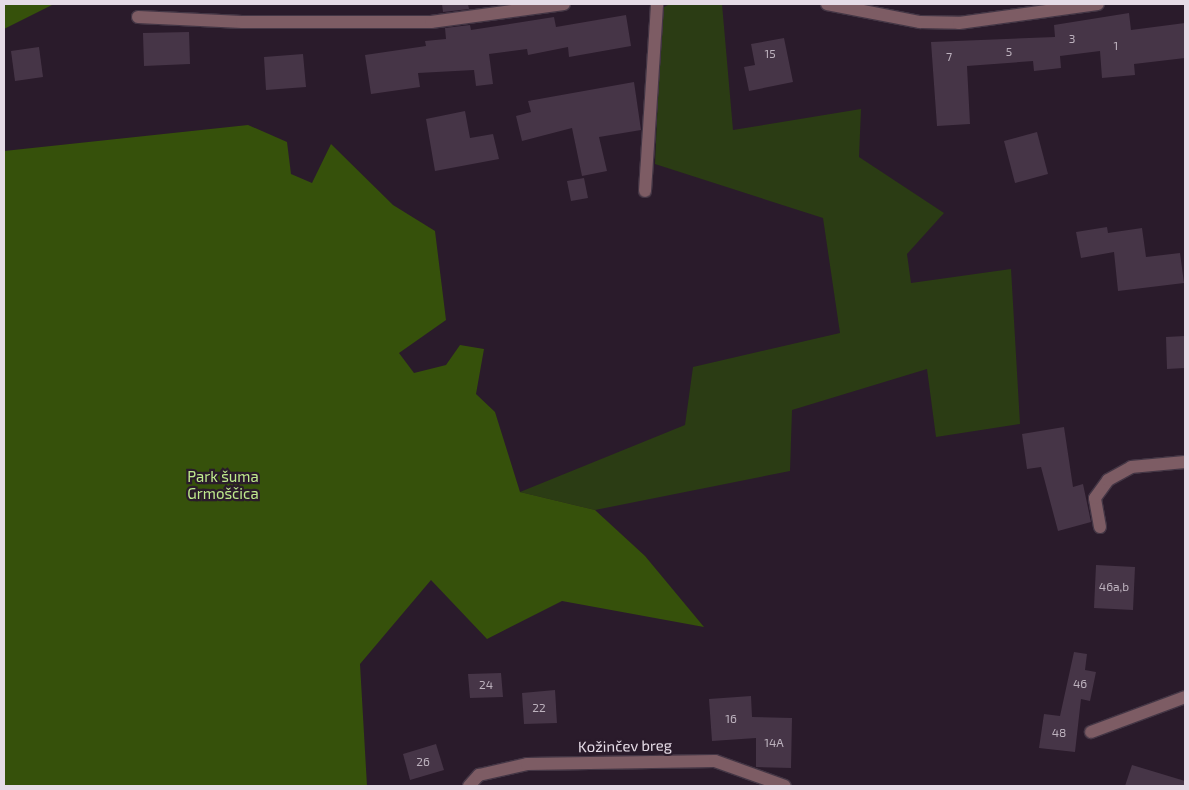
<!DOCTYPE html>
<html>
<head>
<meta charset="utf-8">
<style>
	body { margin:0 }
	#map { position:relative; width:1189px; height:790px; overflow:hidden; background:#2a1b2b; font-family:"Exo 2",sans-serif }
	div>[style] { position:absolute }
	.green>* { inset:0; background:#2b3c14 }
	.forest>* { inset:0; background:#36510b }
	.building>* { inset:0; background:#463547 }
	.roads { filter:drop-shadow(1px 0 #443645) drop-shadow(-1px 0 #443645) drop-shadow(0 1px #443645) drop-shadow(0 -1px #443645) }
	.minor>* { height:12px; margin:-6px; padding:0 6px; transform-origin:6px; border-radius:6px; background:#7d5c64 }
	span { translate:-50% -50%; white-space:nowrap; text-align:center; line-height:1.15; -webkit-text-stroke:4.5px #2a1b2b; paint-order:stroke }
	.number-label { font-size:12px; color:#bdb2be }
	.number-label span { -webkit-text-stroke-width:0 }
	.park-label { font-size:15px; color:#bfea8d }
	.street-label { font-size:15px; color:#e5dbe6 }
	.frame { position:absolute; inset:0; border:5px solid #e5dbe6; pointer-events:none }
</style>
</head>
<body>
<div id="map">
	<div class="green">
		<i style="clip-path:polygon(670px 4px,722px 4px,733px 130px,861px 109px,859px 157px,944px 213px,907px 254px,911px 283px,1011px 269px,1020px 424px,936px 437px,927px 369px,792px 410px,790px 471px,595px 510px,520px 492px,685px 425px,693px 367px,840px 333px,823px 218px,655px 164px,662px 8px)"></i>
	</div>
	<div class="forest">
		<i style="clip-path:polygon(4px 4px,54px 4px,4px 29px)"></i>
		<i style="clip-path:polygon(248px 125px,287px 142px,291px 174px,312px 183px,331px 144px,393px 205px,435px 231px,446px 320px,399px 353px,414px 373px,446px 365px,460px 345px,484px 349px,476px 394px,495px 412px,520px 492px,595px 510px,645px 556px,704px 627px,562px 601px,487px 639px,431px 580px,360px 664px,367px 786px,4px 786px,4px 151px)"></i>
	</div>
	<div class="building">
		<i style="clip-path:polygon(442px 4px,468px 4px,469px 9px,443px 12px)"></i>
		<i style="clip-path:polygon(1129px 13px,1131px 30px,1185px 23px,1185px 58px,1134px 64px,1135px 75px,1102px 78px,1100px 51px,1060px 56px,1061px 68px,1034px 71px,1033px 61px,967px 66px,970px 124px,937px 126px,931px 42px,1055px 37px,1054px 25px)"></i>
		<i style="clip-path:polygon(626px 15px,631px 46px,569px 57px,568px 47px,528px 55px,527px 49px,489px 54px,493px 84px,476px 86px,474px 70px,418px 73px,420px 87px,371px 94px,365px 55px,426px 46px,425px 41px,446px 39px,445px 28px,470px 25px,471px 30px,554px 17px,556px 27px)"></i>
		<i style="clip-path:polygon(189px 32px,190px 64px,144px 66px,143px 33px)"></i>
		<i style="clip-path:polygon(784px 38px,793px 82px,749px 91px,744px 67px,755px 65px,751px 44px)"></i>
		<i style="clip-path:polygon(39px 47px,43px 77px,15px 81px,11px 51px)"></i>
		<i style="clip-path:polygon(303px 54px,306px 87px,266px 90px,264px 57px)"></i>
		<i style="clip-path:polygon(634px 82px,641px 130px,599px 137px,607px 171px,582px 176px,572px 128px,522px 141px,516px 116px,531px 112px,528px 101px)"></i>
		<i style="clip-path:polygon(465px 111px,470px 138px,493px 134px,499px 159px,435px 171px,426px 119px)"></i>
		<i style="clip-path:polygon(1037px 132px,1048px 174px,1015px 183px,1004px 141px)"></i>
		<i style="clip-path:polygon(584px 178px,588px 198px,571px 201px,567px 181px)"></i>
		<i style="clip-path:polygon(1107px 227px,1108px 233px,1142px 228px,1146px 257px,1180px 253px,1184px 283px,1118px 291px,1114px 252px,1081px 258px,1076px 232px)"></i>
		<i style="clip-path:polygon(1185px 336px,1185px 368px,1167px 369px,1166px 337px)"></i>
		<i style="clip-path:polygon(1064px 427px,1073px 487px,1083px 484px,1091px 522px,1058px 531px,1041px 467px,1027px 469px,1022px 434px)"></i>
		<i style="clip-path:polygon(1096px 565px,1135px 567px,1133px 610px,1094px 608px)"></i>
		<i style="clip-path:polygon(1074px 652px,1087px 654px,1085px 670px,1096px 672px,1090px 701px,1081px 699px,1075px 752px,1039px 748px,1044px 714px,1060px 716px)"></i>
		<i style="clip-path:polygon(501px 673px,503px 697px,470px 698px,468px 674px)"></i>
		<i style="clip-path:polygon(555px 690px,557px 723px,524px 724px,522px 693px)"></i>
		<i style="clip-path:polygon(751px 696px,752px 717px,792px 718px,791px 768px,756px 767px,756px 738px,712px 741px,709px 699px)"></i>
		<i style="clip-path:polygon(436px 744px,444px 770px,410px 780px,403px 754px)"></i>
		<i style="clip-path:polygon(1132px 765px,1185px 781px,1185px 786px,1125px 786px)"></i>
	</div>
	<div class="roads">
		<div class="minor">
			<i style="left:827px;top:4px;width:95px;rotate:11deg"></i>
			<i style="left:920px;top:22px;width:39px;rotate:1deg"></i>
			<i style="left:959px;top:23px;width:140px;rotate:-7.8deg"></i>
			<i style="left:138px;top:17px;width:104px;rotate:2.8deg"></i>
			<i style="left:242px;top:22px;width:189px"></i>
			<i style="left:431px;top:22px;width:134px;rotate:-7.7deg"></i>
			<i style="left:645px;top:191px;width:187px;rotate:-86.3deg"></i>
			<i style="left:1100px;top:527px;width:29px;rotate:-100deg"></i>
			<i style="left:1095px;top:498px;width:22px;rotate:-54deg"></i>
			<i style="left:1108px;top:480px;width:26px;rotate:-29deg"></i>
			<i style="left:1131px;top:467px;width:54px;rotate:-5.3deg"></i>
			<i style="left:1091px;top:732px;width:100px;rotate:-20.4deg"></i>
			<i style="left:469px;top:786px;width:15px;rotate:-48deg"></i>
			<i style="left:479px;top:775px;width:49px;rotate:-12.9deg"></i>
			<i style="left:527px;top:764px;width:188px;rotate:-0.9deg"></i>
			<i style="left:715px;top:761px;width:74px;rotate:19.7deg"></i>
		</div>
	</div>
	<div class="number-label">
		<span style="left:1072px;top:39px">3</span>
		<span style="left:1116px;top:46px">1</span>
		<span style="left:1009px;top:52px">5</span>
		<span style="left:770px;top:54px">15</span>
		<span style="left:949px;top:57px">7</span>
		<span style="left:1114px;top:587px">46a,b</span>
		<span style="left:1080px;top:684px">46</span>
		<span style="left:486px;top:685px">24</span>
		<span style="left:539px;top:708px">22</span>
		<span style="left:731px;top:719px">16</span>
		<span style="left:1059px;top:733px">48</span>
		<span style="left:774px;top:743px">14A</span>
		<span style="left:423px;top:762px">26</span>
	</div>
	<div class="park-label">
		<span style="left:223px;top:485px">Park šuma<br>Grmoščica</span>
	</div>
	<div class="street-label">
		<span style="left:625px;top:746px;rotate:-1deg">Kožinčev breg</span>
	</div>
	<div class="frame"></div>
</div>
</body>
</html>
